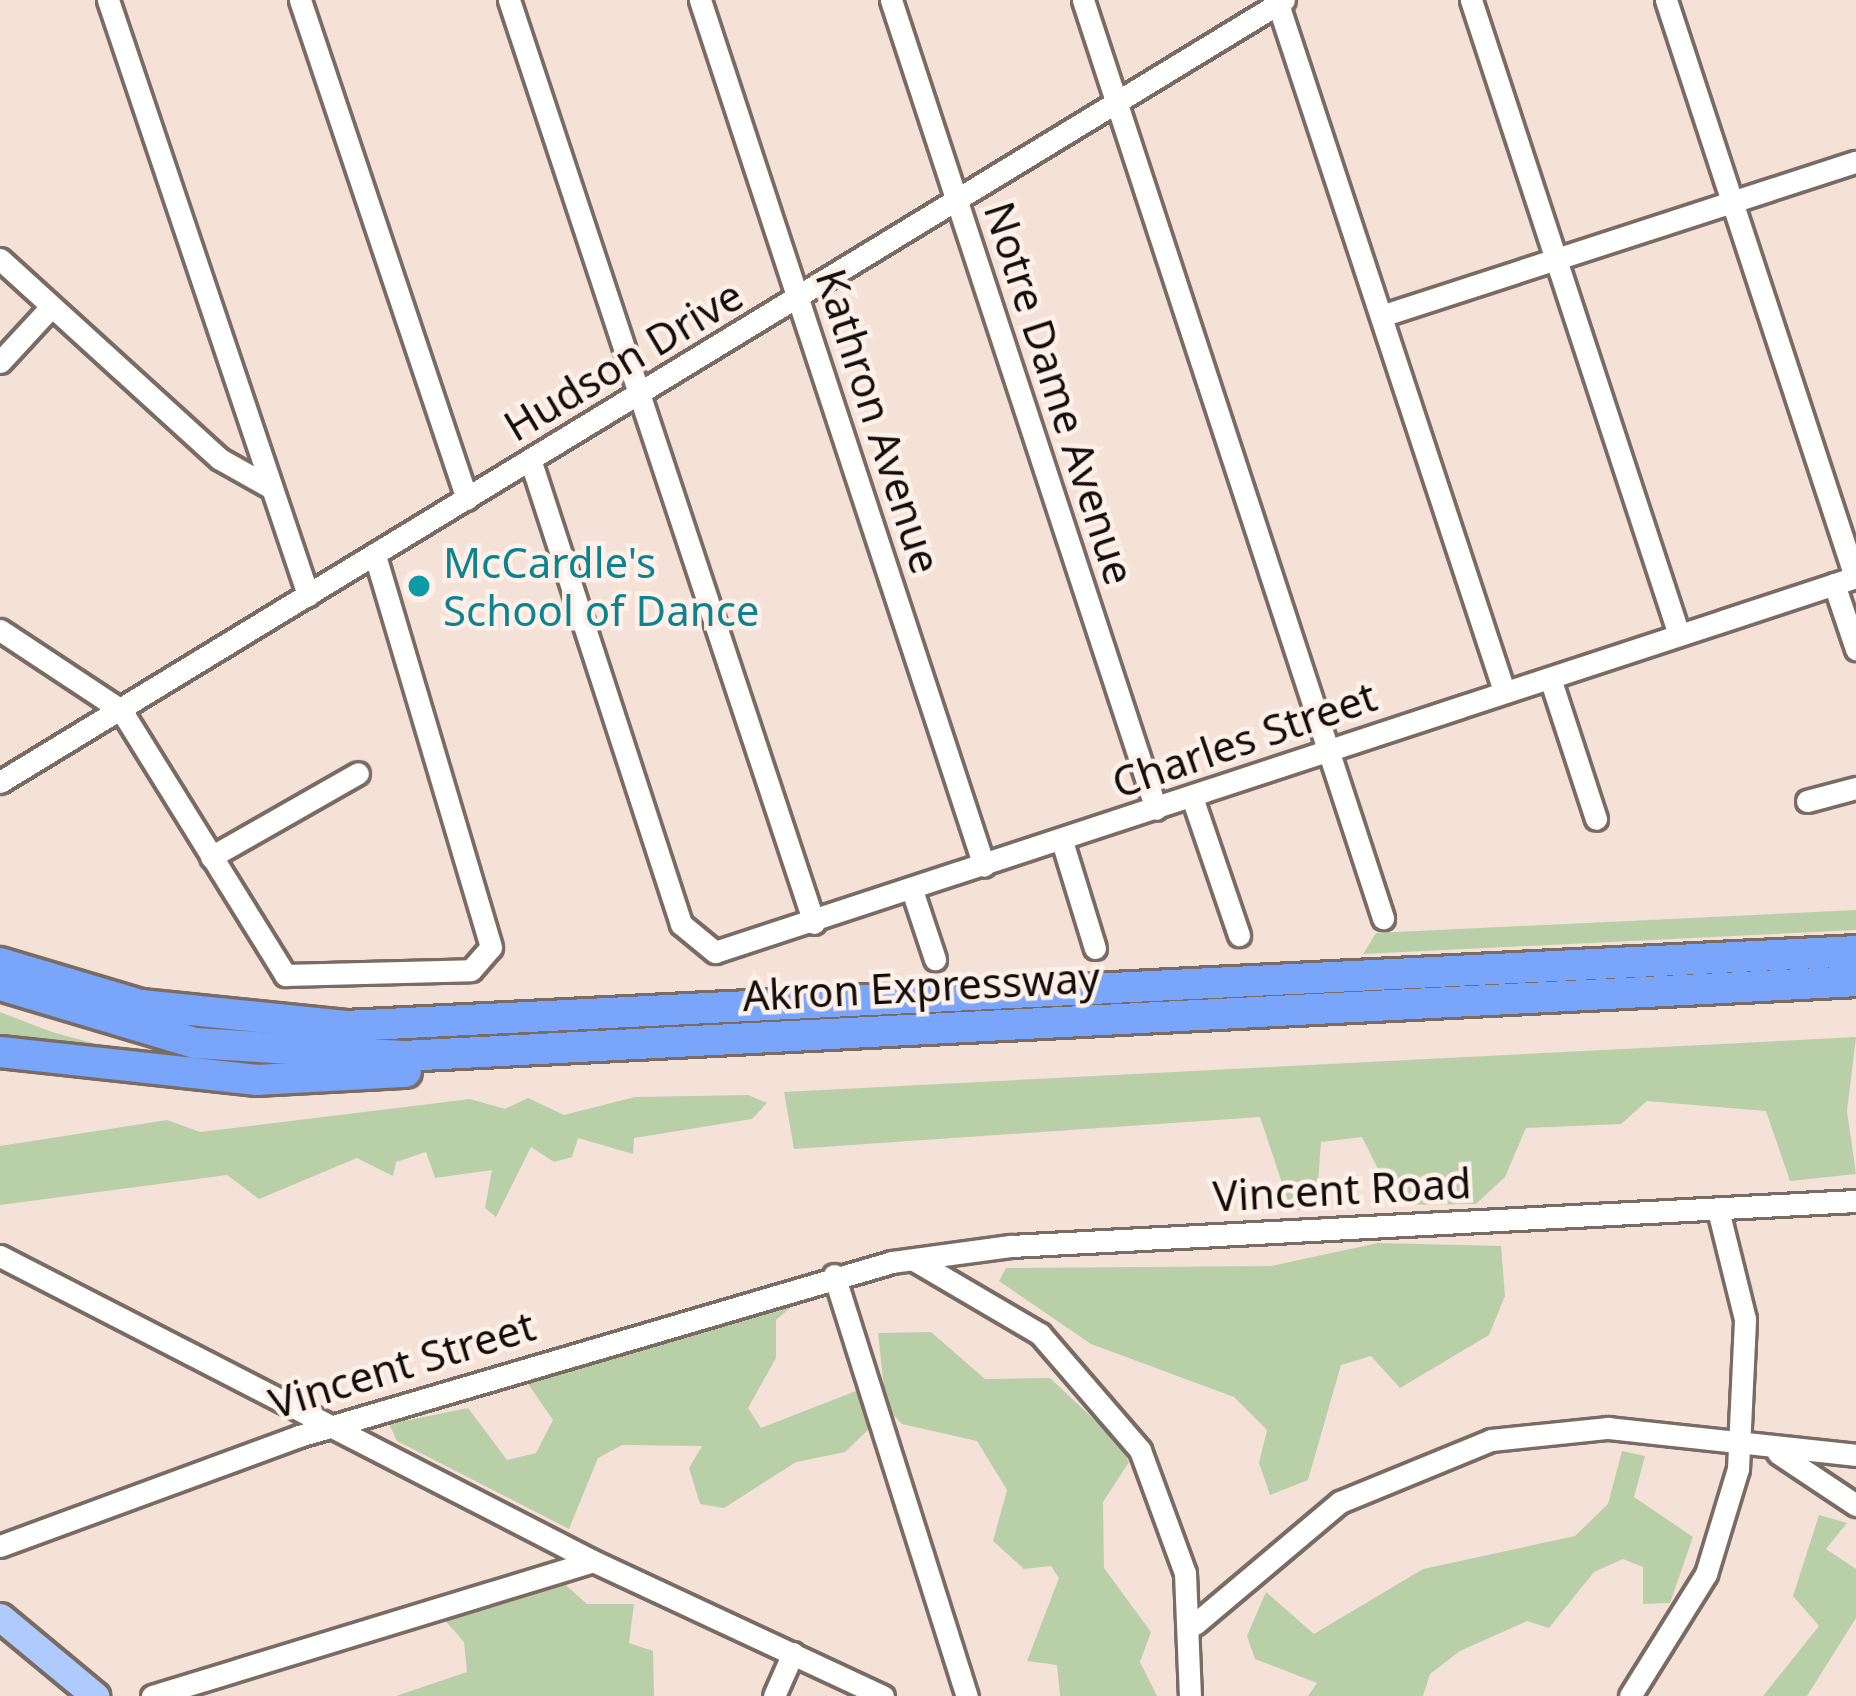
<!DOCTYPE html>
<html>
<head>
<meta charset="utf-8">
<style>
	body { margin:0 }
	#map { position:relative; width:1856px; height:1696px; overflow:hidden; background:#f4e2d9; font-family:"Noto Sans",sans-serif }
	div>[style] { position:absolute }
	.green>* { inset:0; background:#b9cfa7 }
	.roads { filter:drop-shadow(3px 0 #7a6b63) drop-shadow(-3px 0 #7a6b63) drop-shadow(0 3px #7a6b63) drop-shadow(0 -3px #7a6b63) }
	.minor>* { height:21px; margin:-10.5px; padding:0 10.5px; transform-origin:10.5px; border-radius:10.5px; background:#fff }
	.major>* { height:27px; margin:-13.5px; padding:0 13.5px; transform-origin:13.5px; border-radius:13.5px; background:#afcafc }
	.highway>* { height:30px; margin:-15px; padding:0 15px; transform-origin:15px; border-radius:15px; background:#79a6fa }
	.dots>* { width:33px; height:33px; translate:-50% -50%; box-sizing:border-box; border:6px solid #fff0e9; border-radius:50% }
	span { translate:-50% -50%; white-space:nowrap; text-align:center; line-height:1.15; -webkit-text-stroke:9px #fff0e9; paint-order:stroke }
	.street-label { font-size:42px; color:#130d0a }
	.culture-label { font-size:42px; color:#0d838f }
	.left { translate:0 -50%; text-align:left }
</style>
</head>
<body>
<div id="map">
	<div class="green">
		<i style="clip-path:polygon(1856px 910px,1856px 930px,1363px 954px,1376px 933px)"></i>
		<i style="clip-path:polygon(0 1012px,52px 1032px,147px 1058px,0 1042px)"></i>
		<i style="clip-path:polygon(1856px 1037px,1847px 1111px,1856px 1174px,1790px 1181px,1766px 1111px,1647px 1101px,1621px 1124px,1526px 1128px,1505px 1177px,1476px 1204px,1396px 1205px,1362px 1137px,1321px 1142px,1316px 1209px,1291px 1210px,1260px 1117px,794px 1149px,784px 1092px)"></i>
		<i style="clip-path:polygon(748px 1095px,767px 1103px,752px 1119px,634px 1138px,633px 1154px,578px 1138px,572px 1157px,554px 1162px,531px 1147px,496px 1217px,485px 1208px,492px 1170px,435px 1178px,426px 1152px,396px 1162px,393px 1176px,357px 1158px,259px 1199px,227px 1175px,0 1205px,0 1146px,167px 1120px,200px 1132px,470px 1099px,505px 1109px,528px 1098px,564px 1115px,635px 1097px)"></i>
		<i style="clip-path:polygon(1378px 1243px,1501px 1246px,1505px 1296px,1489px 1335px,1400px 1388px,1371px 1356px,1341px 1365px,1308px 1480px,1270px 1495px,1259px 1463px,1267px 1430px,1234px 1397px,1091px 1344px,999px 1281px,1006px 1268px,1271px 1266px)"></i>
		<i style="clip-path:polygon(780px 1303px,791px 1307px,776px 1320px,776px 1358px,748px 1408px,761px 1428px,856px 1391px,870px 1428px,845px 1452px,796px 1462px,724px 1508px,700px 1504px,689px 1468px,702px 1446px,622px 1445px,598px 1458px,569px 1529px,397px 1441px,389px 1424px,468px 1408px,507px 1460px,536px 1453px,553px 1420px,526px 1381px)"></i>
		<i style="clip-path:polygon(931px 1332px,985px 1379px,1050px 1378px,1116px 1440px,1129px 1462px,1103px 1502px,1104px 1568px,1151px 1632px,1140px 1662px,1157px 1696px,1060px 1696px,1057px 1665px,1027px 1661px,1059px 1578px,1051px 1566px,1024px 1569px,993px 1541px,1007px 1490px,977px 1441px,902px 1424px,886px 1407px,878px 1333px)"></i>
		<i style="clip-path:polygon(1622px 1451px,1645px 1456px,1634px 1497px,1693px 1537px,1670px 1603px,1643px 1604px,1643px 1567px,1623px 1559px,1594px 1572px,1549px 1628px,1527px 1621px,1460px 1651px,1430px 1674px,1423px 1696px,1308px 1696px,1317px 1683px,1255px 1659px,1247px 1636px,1266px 1592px,1314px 1634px,1423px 1569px,1575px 1536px,1608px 1504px)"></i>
		<i style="clip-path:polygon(1819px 1515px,1847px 1523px,1826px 1549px,1856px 1569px,1856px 1618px,1807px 1696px,1763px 1696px,1819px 1626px,1793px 1596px)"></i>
		<i style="clip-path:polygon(560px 1580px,587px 1604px,634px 1604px,629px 1643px,653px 1651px,654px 1696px,396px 1696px,467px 1672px,464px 1642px,442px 1617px)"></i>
	</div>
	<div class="roads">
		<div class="minor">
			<i style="left:108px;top:0;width:628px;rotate:71.42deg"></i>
			<i style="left:300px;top:0;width:526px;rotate:71.5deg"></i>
			<i style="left:509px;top:0;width:972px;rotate:71.71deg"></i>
			<i style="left:700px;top:0;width:911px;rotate:71.84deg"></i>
			<i style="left:891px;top:0;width:851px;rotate:71.86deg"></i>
			<i style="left:1083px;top:0;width:966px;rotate:71.9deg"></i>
			<i style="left:1471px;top:0;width:668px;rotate:71.86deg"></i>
			<i style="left:1666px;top:0;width:607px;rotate:71.86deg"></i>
			<i style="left:1278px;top:4px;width:723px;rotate:71.79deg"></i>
			<i style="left:0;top:259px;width:297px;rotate:42.3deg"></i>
			<i style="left:220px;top:459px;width:55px;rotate:29.4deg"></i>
			<i style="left:1381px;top:316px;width:499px;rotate:-18deg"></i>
			<i style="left:0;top:362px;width:75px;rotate:-47.2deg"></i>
			<i style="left:531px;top:462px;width:486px;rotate:72deg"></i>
			<i style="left:681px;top:924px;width:44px;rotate:39.5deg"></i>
			<i style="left:715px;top:952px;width:1201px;rotate:-18.19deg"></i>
			<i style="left:1834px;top:584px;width:69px;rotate:71.3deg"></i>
			<i style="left:0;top:630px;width:145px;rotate:33.5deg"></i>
			<i style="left:121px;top:710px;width:312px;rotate:58.2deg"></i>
			<i style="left:285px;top:975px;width:186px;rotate:-1.5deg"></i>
			<i style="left:471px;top:970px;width:30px;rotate:-49deg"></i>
			<i style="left:491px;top:947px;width:408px;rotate:-106.5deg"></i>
			<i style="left:1550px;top:678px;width:148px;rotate:71.9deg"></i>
			<i style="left:0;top:782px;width:1503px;rotate:-31.34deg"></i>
			<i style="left:1192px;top:797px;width:146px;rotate:71.2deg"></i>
			<i style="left:1807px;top:801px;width:51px;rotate:-14.9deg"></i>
			<i style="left:1062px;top:841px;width:112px;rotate:72.9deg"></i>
			<i style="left:211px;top:857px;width:169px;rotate:-29.7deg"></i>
			<i style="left:912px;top:890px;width:73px;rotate:71.6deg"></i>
			<i style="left:0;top:1256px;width:667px;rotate:27.22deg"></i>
			<i style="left:914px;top:1260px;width:146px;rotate:30.4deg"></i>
			<i style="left:1040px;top:1334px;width:153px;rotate:49.2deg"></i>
			<i style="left:1140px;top:1450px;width:131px;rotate:69.9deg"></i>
			<i style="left:1185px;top:1573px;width:123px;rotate:87.7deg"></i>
			<i style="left:834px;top:1275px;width:442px;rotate:72.5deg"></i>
			<i style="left:1778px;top:1453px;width:94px;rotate:33.7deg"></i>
			<i style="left:0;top:1546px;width:319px;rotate:-20.2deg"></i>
			<i style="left:299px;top:1436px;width:618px;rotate:-16.35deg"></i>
			<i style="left:892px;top:1262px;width:120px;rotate:-7.7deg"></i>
			<i style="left:1011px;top:1246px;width:846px;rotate:-3.05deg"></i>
			<i style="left:1195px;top:1624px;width:189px;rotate:-40.1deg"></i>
			<i style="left:1340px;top:1502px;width:163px;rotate:-22.3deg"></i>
			<i style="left:1491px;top:1440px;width:118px;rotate:-5.9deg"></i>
			<i style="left:1608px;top:1428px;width:249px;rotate:6.2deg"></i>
			<i style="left:152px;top:1696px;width:461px;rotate:-17deg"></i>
			<i style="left:593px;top:1561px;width:320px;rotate:25deg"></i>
			<i style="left:774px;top:1696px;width:47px;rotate:-66.2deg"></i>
			<i style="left:1630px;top:1696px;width:144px;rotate:-58.1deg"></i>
			<i style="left:1706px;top:1574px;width:110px;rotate:-73.1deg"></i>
			<i style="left:1738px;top:1469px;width:150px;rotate:-87.3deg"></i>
			<i style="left:1745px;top:1319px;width:112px;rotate:-103.9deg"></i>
		</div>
		<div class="major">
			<i style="left:0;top:1617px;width:124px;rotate:39.7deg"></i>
		</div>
		<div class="highway">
			<i style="left:0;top:963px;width:147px;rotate:16.6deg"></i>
			<i style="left:141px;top:1005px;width:206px;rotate:5.8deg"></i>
			<i style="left:346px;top:1026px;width:1512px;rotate:-2.84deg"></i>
			<i style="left:0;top:985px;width:203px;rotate:16.6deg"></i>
			<i style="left:195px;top:1043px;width:208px;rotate:3.6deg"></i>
			<i style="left:403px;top:1056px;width:1455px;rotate:-2.95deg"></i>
			<i style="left:0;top:1052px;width:259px;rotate:6.2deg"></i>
			<i style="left:257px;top:1080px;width:149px;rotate:-3.1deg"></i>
		</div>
	</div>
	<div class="dots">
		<i style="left:419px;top:586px;background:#0f9aa8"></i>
	</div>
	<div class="street-label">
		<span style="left:623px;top:360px;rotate:-31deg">Hudson Drive</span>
		<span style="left:1060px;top:393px;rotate:72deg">Notre Dame Avenue</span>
		<span style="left:879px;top:421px;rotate:72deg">Kathron Avenue</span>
		<span style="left:1244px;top:739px;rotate:-19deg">Charles Street</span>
		<span style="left:921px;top:986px;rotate:-3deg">Akron Expressway</span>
		<span style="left:1342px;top:1189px;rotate:-3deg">Vincent Road</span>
		<span style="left:402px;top:1364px;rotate:-17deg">Vincent Street</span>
	</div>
	<div class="culture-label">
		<span class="left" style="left:443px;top:586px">McCardle's<br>School of Dance</span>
	</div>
</div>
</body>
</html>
